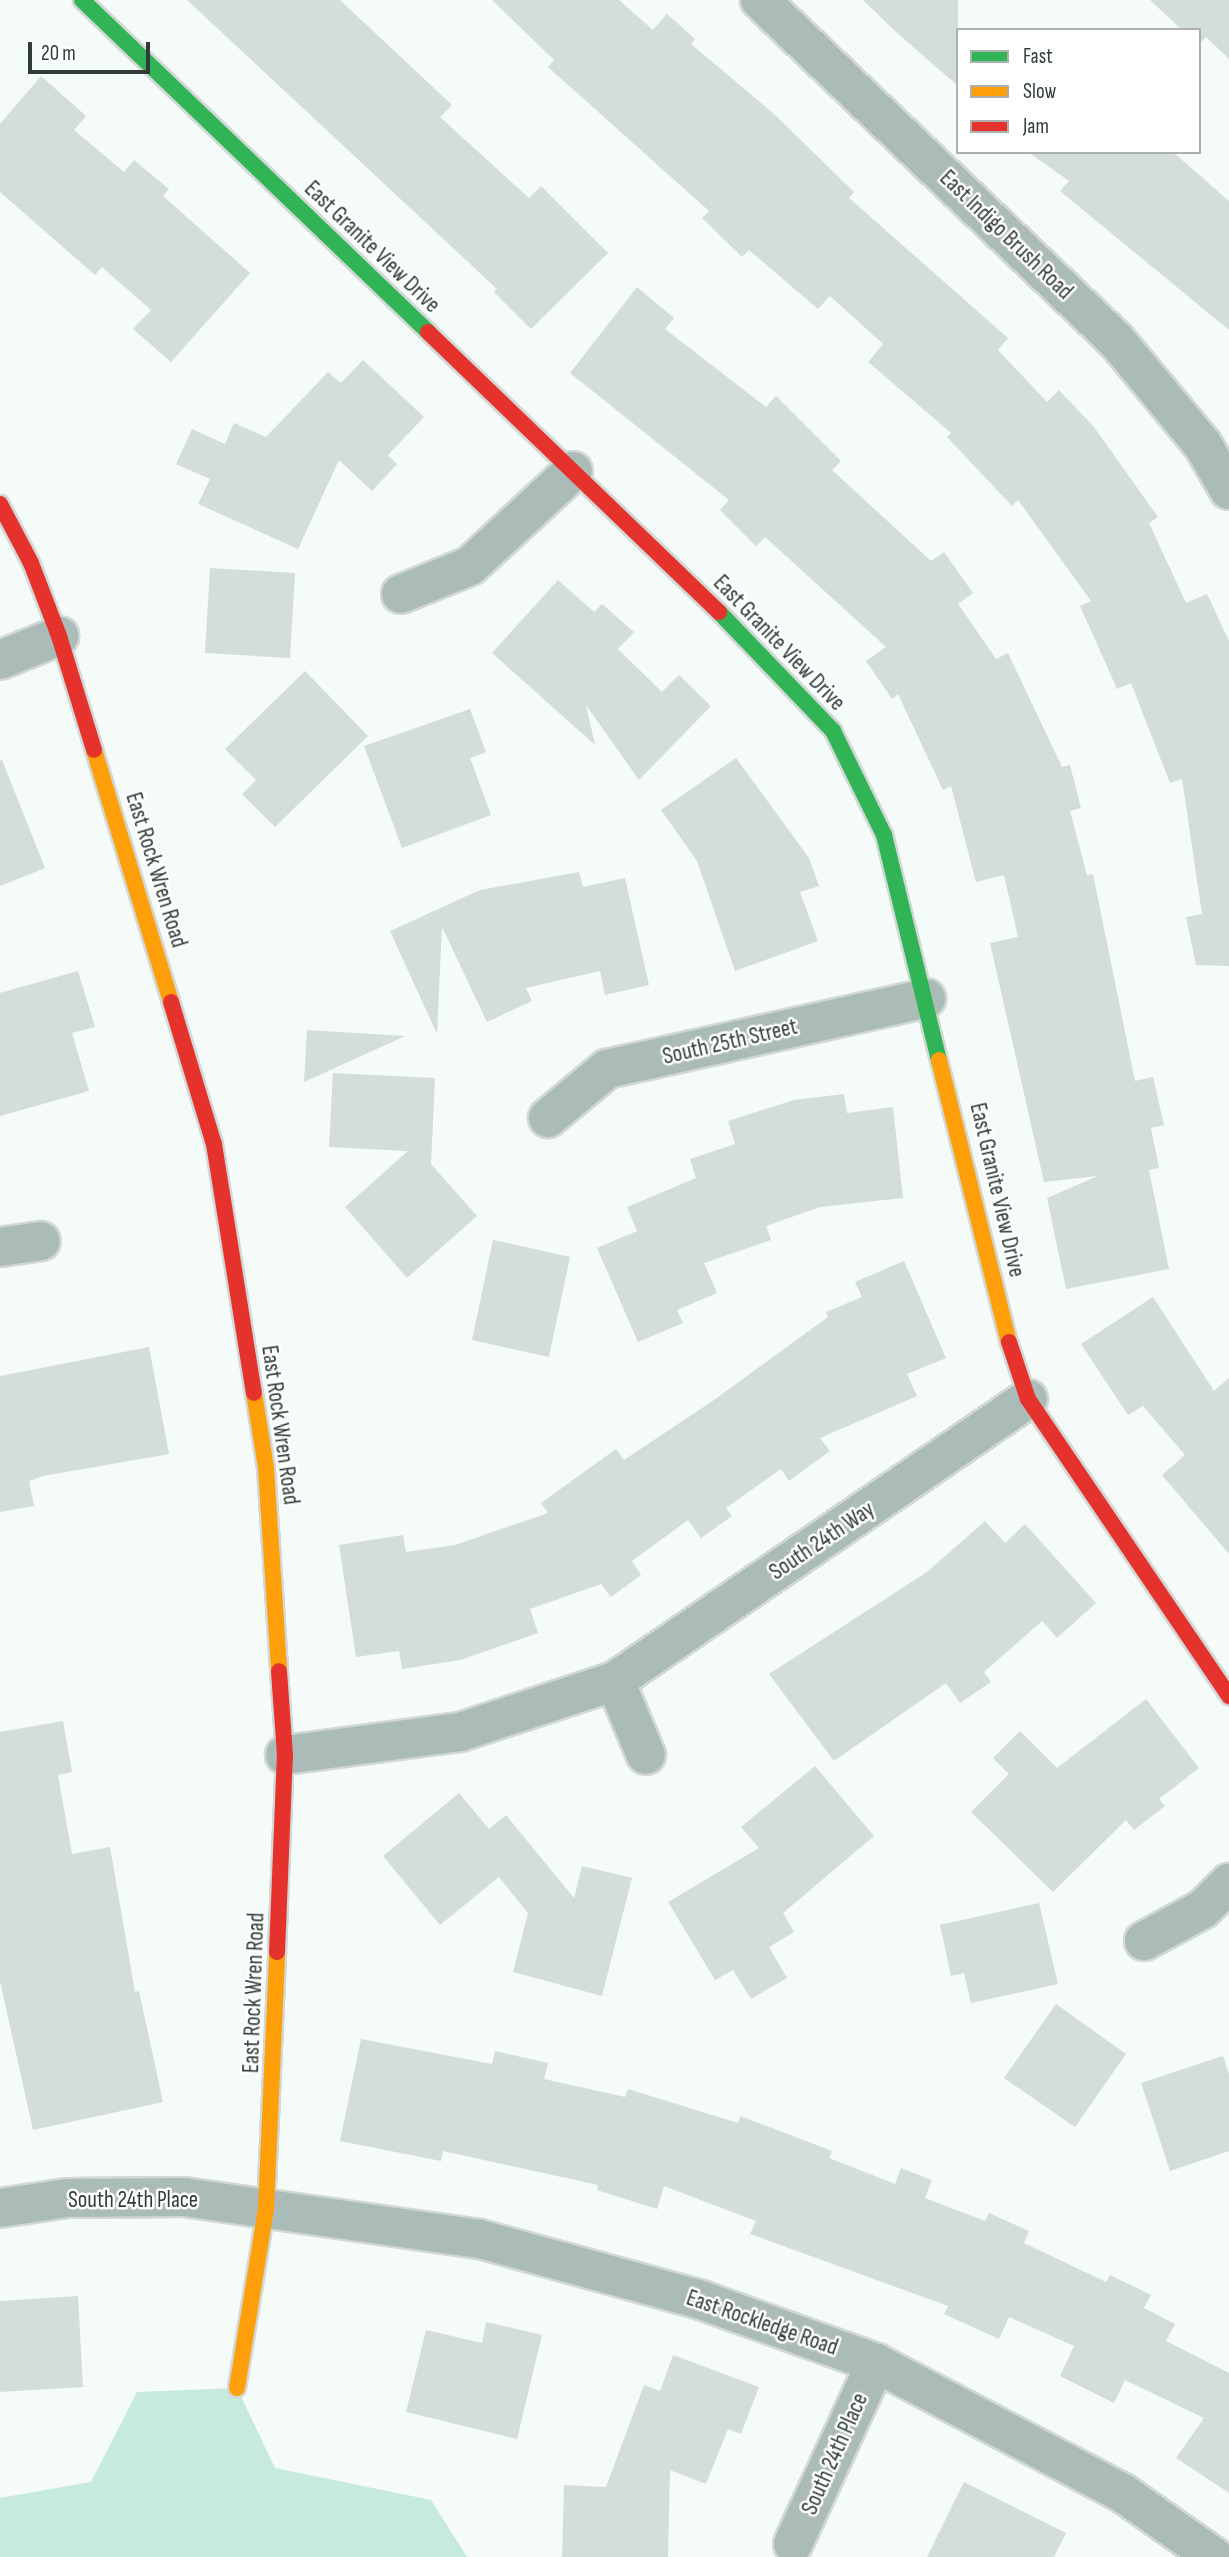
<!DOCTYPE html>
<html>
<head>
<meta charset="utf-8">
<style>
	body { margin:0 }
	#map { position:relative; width:1229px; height:2557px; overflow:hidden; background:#f4fbf9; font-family:"Sofia Sans Condensed",sans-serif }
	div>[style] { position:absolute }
	.green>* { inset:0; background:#c6eae0 }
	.building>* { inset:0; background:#d3ddda }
	.roads { filter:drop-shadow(2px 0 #d1d8d5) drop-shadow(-2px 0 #d1d8d5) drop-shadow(0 2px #d1d8d5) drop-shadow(0 -2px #d1d8d5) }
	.street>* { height:38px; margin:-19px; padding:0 19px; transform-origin:19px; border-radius:19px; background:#abbbb8 }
	.fast>* { height:16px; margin:-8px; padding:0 8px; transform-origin:8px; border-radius:8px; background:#30b455 }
	.slow>* { height:16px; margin:-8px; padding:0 8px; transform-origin:8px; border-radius:8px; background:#ff9f0a }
	.jam>* { height:16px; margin:-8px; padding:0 8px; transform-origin:8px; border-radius:8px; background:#e5322d }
	span { translate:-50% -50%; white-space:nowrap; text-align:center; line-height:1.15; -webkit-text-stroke:5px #fff; paint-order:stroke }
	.street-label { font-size:23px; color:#2f3c38 }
	.legend { position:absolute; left:956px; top:28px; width:245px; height:126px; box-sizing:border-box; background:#fff; border:2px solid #acb1af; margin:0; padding:9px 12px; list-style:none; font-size:21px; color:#2f3c38 }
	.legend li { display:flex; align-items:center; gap:14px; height:35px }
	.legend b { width:35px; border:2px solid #acb1af }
	.scale { position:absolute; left:28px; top:42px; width:122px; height:32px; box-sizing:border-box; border:4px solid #2f3c38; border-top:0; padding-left:9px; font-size:21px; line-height:24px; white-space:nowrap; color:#2f3c38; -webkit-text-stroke:5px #fff; paint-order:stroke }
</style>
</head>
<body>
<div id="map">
	<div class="green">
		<i style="clip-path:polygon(237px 2388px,275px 2468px,431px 2500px,467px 2557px,0 2557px,0 2498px,91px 2482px,137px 2392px)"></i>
	</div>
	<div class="building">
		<i style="clip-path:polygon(187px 0,340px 0,452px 105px,440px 117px,529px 198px,541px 186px,608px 253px,531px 329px,494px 292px,497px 289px)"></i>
		<i style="clip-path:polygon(492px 0,619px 0,653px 30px,667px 14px,695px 39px,691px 44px,773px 113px,854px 192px,849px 198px,1008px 338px,998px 350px,1047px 402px,1059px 390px,1094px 427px,1158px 517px,1149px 523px,1186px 603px,1207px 594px,1229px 641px,1229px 966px,1196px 965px,1186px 917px,1202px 914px,1182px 779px,1170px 783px,1131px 683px,1117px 689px,1080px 606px,1091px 601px,1018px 500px,1012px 506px,947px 437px,951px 433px,868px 362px,883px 344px,830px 296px,818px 309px,749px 250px,742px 257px,702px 218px,709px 211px,548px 67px,554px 60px)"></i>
		<i style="clip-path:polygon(863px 0,958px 0,958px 86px,895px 31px)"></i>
		<i style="clip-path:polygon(1150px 0,1229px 0,1229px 59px,1206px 37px,1199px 44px,1199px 30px,1182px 30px)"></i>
		<i style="clip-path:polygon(41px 76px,86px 116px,74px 130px,124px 172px,134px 160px,169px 189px,163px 196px,250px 273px,171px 362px,133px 329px,151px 310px,102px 267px,95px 275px,0 192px,0 124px)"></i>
		<i style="clip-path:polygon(1028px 152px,1173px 152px,1229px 201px,1229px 330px,1060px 191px,1069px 181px)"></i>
		<i style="clip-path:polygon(637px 287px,674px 318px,665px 329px,766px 407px,776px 396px,841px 461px,832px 470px,931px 561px,944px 552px,973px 593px,958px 604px,996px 659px,1008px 653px,1062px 767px,1070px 765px,1081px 808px,1070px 811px,1087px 875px,1093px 874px,1135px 1081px,1153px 1077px,1164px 1125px,1151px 1128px,1159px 1168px,1149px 1170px,1169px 1269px,1066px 1289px,1047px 1198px,1098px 1176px,1044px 1182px,990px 943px,1018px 937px,1004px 875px,976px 882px,951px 786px,943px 790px,898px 694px,892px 699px,866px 661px,886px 647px,765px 537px,756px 546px,720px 510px,729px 500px,570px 373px)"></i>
		<i style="clip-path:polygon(363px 360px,424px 417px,388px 455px,397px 464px,372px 491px,339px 460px,298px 549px,198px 504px,210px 479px,176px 464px,192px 429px,225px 444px,234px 423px,266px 437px,328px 372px,341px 383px)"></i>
		<i style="clip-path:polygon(210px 568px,295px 573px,290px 658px,205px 653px)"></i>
		<i style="clip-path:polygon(558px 580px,594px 612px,602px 604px,634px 632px,618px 649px,662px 692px,679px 675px,711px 706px,639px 780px,586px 705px,595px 745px,492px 653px)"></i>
		<i style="clip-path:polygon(305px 671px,368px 736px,275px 827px,242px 794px,256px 780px,225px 749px)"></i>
		<i style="clip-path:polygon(470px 709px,486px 752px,470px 758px,491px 815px,402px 848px,364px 746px)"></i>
		<i style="clip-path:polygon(736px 758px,809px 858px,819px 886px,800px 892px,818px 941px,735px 971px,697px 861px,661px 810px)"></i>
		<i style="clip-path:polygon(2px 760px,45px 868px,0 886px,0 761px)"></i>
		<i style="clip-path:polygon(579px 872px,583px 887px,625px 878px,649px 985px,605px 995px,600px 971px,526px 988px,532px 1001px,487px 1022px,442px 927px,437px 1034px,390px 931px,480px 890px)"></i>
		<i style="clip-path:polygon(78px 971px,95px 1027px,72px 1033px,89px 1091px,0 1116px,0 993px)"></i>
		<i style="clip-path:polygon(307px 1030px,405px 1036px,304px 1082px)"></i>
		<i style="clip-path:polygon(333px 1073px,435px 1078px,431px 1164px,477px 1216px,407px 1278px,345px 1207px,408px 1151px,329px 1147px)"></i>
		<i style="clip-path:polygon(844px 1094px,847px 1113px,893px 1107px,903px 1198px,820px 1207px,766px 1226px,771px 1240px,704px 1263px,717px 1293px,677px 1310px,683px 1323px,638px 1342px,597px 1248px,637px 1231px,627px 1207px,696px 1178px,690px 1159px,735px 1144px,728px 1121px,794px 1100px)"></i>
		<i style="clip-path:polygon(493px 1240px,570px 1257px,549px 1357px,472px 1340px)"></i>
		<i style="clip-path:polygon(904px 1261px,946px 1358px,907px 1374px,917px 1396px,820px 1438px,830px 1451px,789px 1481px,781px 1469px,726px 1508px,732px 1516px,701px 1538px,688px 1520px,632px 1561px,641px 1575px,611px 1597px,601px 1584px,530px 1609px,538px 1633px,460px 1660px,402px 1669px,399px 1651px,356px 1657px,339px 1545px,403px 1535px,406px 1552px,455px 1545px,548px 1513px,541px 1503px,616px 1449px,624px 1460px,714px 1400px,828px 1317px,826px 1312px,862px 1297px,855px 1282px)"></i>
		<i style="clip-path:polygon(1153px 1297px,1214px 1391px,1229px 1378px,1229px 1554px,1162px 1475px,1185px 1455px,1143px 1406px,1128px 1415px,1081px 1344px)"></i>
		<i style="clip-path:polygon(149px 1347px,169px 1454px,43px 1476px,29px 1481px,34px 1506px,0 1512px,0 1376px)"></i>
		<i style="clip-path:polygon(985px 1521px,1005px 1543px,1025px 1524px,1096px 1603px,1057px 1638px,1042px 1621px,984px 1672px,991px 1682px,960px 1703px,946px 1683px,834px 1761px,769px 1674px,927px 1572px)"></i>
		<i style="clip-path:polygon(1146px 1699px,1199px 1768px,1159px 1799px,1165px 1806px,1134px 1830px,1126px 1820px,1053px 1892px,971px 1812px,1009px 1774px,993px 1758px,1020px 1731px,1057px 1768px)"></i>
		<i style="clip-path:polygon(63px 1721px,72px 1772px,58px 1775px,72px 1854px,110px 1847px,135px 1992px,139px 1991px,163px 2102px,33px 2130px,0 1981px,0 1732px)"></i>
		<i style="clip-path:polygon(815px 1766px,874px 1836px,783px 1913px,794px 1932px,769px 1947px,787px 1978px,751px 1999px,733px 1970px,715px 1980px,668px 1902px,759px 1848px,741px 1827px)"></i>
		<i style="clip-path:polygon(459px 1793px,489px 1829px,506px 1815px,574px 1898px,582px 1866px,632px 1878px,602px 1996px,513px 1972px,528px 1913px,499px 1877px,440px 1925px,383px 1856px)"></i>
		<i style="clip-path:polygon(1039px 1903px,1058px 1984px,971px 2003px,964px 1973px,951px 1976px,940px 1925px)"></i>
		<i style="clip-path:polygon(1056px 2004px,1126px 2054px,1075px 2127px,1004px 2078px)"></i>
		<i style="clip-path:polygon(361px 2039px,492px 2064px,495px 2051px,548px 2063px,544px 2079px,625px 2097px,628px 2089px,738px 2123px,740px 2116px,832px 2151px,829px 2158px,895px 2184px,901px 2168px,932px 2180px,925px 2198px,985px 2221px,989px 2213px,1029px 2231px,1024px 2243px,1106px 2282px,1110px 2275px,1151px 2295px,1144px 2308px,1175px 2324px,1166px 2341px,1229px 2373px,1229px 2493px,1176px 2458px,1204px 2418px,1125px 2380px,1114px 2403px,1060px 2376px,1074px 2346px,1009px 2317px,999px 2339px,944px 2314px,948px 2306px,750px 2234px,756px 2221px,664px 2186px,657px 2209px,597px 2190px,598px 2185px,443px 2151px,441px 2161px,340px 2141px)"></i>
		<i style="clip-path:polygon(1223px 2056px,1229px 2074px,1229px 2151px,1170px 2171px,1141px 2083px)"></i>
		<i style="clip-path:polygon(78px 2296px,83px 2387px,0 2392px,0 2301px)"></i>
		<i style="clip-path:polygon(486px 2322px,542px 2335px,517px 2439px,406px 2412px,426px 2330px,482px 2343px)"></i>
		<i style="clip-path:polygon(673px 2355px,759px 2387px,741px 2434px,728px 2429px,706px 2484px,670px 2470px,668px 2557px,562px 2557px,564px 2485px,606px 2487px,644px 2385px,660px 2391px)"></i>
		<i style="clip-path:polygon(964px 2482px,1066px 2533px,1054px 2557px,927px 2557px)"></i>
	</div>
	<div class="roads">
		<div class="street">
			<i style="left:760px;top:0;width:492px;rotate:43.7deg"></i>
			<i style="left:1116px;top:340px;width:136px;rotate:50.4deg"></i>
			<i style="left:1203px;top:445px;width:52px;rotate:60deg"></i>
			<i style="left:401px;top:594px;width:74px;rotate:-22.1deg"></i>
			<i style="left:470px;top:566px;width:140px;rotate:-42.7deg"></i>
			<i style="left:0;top:660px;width:64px;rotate:-22.1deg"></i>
			<i style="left:548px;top:1118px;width:77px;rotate:-39.7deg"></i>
			<i style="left:607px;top:1069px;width:327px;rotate:-12.5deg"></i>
			<i style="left:0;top:1247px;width:41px;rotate:-8.3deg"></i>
			<i style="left:615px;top:1681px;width:80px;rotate:67.3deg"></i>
			<i style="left:285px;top:1755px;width:177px;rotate:-7.5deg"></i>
			<i style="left:460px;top:1732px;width:163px;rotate:-18.2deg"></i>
			<i style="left:615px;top:1681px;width:500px;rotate:-34.33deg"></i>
			<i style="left:1144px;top:1941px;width:67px;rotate:-28.5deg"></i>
			<i style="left:1203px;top:1909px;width:37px;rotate:-45deg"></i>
			<i style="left:0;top:2208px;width:68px;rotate:-8.5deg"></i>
			<i style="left:67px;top:2198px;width:117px;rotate:-0.5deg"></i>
			<i style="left:184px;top:2197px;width:299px;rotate:8.1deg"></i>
			<i style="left:480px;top:2239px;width:229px;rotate:15.4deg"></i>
			<i style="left:701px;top:2300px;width:186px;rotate:19.8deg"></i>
			<i style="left:876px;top:2363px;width:280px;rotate:27.8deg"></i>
			<i style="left:1124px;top:2494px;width:110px;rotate:35deg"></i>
			<i style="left:793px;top:2544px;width:199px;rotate:-65.4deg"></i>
		</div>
		<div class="fast">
			<i style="left:82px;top:0;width:480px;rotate:43.8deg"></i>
			<i style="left:719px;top:612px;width:165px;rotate:46.2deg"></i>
			<i style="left:833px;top:731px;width:116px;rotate:63.9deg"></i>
			<i style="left:884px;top:835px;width:232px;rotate:76.3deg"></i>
		</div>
		<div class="slow">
			<i style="left:94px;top:750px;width:264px;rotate:73deg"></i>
			<i style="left:939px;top:1060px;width:291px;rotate:76.1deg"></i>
			<i style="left:254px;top:1393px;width:76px;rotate:80.9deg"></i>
			<i style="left:266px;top:1468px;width:203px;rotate:86.3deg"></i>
			<i style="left:237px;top:2388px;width:181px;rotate:-80.8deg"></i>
			<i style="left:266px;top:2209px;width:257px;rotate:-87.5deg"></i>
		</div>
		<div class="jam">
			<i style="left:428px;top:332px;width:404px;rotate:43.9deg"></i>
			<i style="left:0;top:504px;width:67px;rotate:62.3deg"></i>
			<i style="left:31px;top:563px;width:78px;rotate:69deg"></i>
			<i style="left:59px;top:636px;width:119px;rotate:72.9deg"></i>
			<i style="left:171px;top:1002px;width:148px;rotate:73.2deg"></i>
			<i style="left:214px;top:1144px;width:252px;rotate:80.9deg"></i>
			<i style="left:1009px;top:1342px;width:60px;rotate:71.6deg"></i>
			<i style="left:1028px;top:1399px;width:359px;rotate:55.9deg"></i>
			<i style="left:277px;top:1952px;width:197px;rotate:-87.7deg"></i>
			<i style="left:285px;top:1755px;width:84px;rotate:-94.1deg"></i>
		</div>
	</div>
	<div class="street-label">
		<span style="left:1006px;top:235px;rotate:44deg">East Indigo Brush Road</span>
		<span style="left:372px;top:247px;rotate:44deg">East Granite View Drive</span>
		<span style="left:779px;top:643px;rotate:46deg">East Granite View Drive</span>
		<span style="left:156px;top:870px;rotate:73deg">East Rock Wren Road</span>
		<span style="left:730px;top:1042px;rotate:-13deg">South 25th Street</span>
		<span style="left:997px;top:1190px;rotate:77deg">East Granite View Drive</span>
		<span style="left:280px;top:1425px;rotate:82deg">East Rock Wren Road</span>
		<span style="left:822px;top:1541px;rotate:-34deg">South 24th Way</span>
		<span style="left:254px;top:1993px;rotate:-88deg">East Rock Wren Road</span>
		<span style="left:133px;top:2200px">South 24th Place</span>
		<span style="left:762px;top:2323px;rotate:19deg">East Rockledge Road</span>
		<span style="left:835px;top:2454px;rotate:-66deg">South 24th Place</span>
	</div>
	<ul class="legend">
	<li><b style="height:9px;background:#30b455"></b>Fast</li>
	<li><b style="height:9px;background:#ff9f0a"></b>Slow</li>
	<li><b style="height:9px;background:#e5322d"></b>Jam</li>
	</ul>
	<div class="scale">20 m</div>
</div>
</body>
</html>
